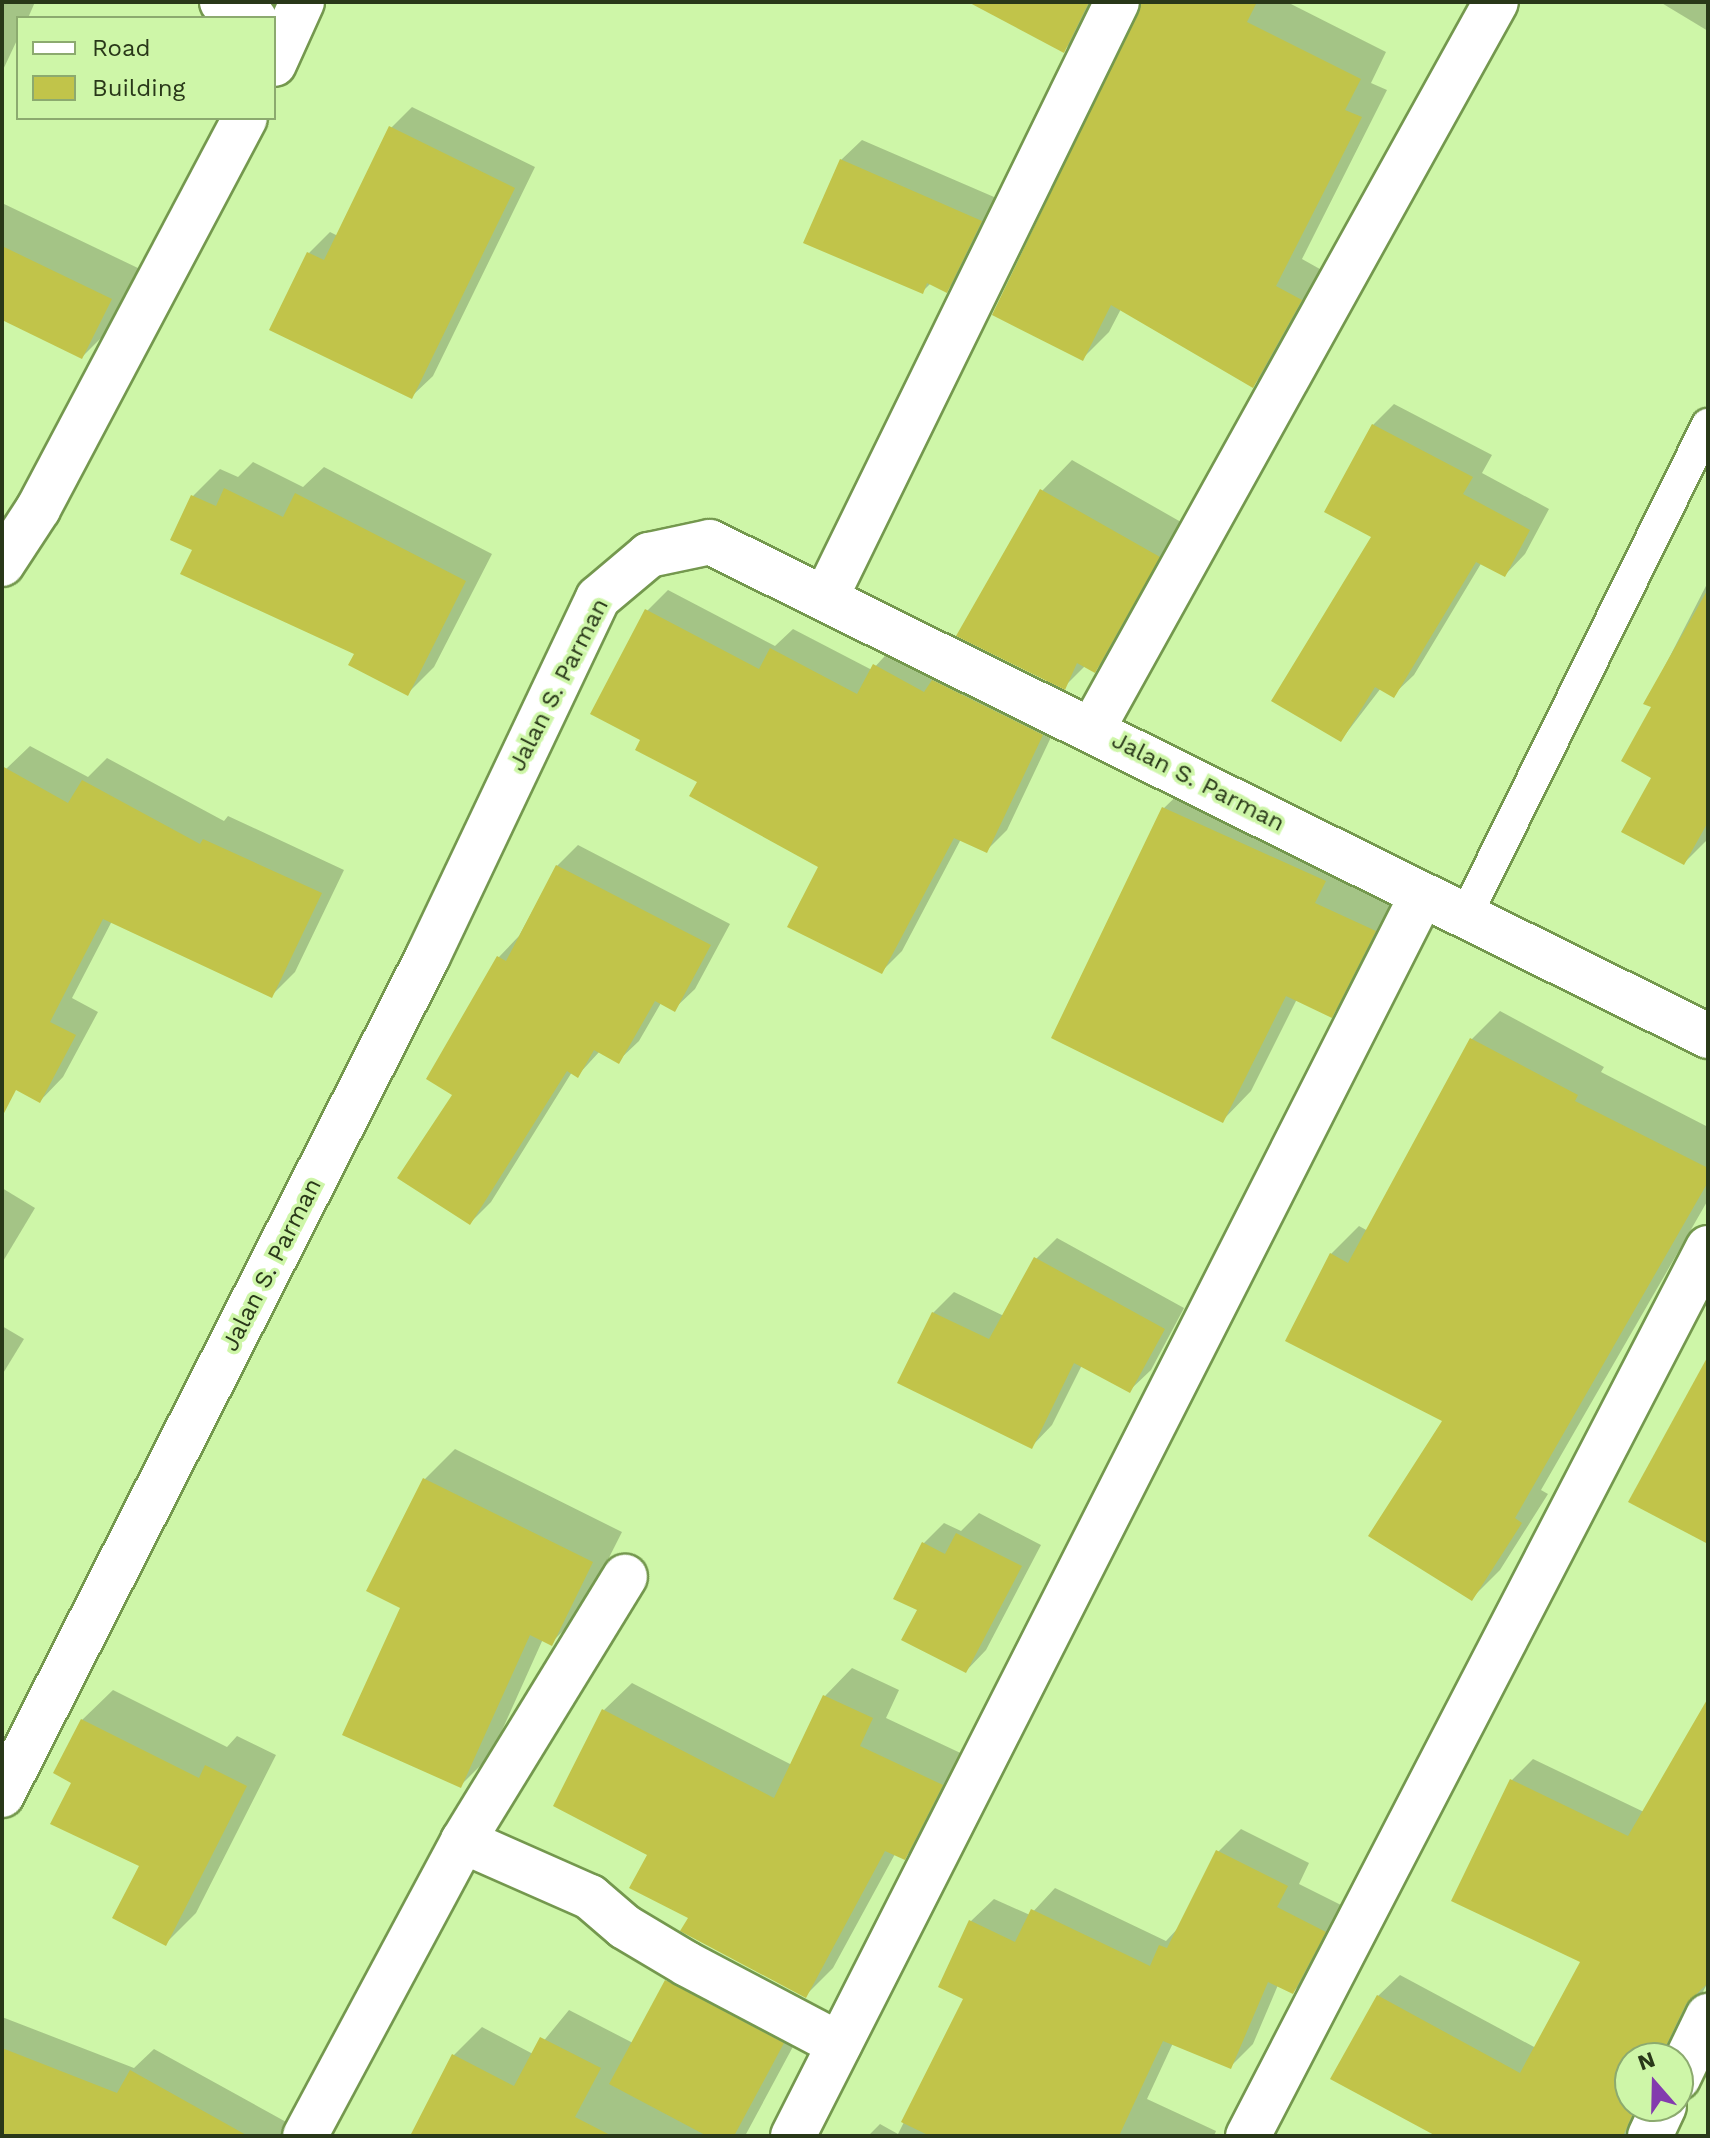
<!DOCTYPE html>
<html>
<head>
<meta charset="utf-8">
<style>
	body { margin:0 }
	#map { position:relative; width:1710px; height:2138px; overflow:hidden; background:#cef6a8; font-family:"Work Sans",sans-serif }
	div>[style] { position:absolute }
	.shadow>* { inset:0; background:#0003 }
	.building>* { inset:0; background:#c1c44a }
	.roads { filter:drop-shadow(2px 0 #74984e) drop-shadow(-2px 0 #74984e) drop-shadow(0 2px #74984e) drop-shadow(0 -2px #74984e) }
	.service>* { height:32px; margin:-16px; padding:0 16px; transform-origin:16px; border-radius:16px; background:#fff }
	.minor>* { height:44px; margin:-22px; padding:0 22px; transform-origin:22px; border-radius:22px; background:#fff }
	span { translate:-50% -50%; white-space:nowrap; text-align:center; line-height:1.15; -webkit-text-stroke:7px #cef6a8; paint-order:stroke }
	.street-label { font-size:24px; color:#293819 }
	.frame { position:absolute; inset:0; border:4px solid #293819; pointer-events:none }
	.legend { position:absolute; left:16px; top:16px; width:260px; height:104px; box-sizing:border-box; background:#cef6a8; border:2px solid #8caa6f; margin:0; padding:10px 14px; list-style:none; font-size:24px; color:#293819 }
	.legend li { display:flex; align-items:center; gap:16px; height:40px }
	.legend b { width:40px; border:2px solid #8caa6f }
	.north { position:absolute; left:1614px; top:2042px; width:80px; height:80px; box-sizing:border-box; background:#cef6a8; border:2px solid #8caa6f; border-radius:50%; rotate:340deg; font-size:22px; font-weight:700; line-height:32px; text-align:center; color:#293819 }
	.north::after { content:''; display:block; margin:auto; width:28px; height:36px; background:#833bae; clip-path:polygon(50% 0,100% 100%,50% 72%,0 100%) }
</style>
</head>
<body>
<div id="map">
	<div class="shadow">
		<i style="clip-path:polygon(2px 2px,35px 2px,28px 18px,18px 18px,18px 38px,2px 72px)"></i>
		<i style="clip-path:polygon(973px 2px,1098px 2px,1085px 29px,1064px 50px)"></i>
		<i style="clip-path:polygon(1143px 2px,1287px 2px,1386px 52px,1371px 83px,1387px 90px,1302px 259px,1327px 273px,1279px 359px,1253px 385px,1121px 309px,1109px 332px,1083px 358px)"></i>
		<i style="clip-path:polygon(1660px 2px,1708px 2px,1708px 31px)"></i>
		<i style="clip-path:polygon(412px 107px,535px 167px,433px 376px,412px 396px,309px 253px,330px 232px,338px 236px,391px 128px)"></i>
		<i style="clip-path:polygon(862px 140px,1001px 200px,967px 270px,946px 291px,931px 283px,922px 292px,841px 160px)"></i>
		<i style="clip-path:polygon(2px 203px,140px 269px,112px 327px,82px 357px,2px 318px)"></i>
		<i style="clip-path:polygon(1394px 404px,1492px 455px,1482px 473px,1549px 509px,1525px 554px,1505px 575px,1482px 562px,1414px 675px,1393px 695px,1381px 688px,1341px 740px,1374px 536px,1373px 425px)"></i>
		<i style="clip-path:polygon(1072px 460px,1188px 526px,1125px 640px,1095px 670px,1086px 665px,1064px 687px,1042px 491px)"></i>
		<i style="clip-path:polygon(253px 462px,303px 487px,324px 467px,492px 554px,434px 667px,407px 694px,356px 653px,194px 549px,193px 496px,220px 469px,238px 477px)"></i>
		<i style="clip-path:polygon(1708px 582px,1708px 839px,1684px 863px,1654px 777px,1653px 706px,1646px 703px)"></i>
		<i style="clip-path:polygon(668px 590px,775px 646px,793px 629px,872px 670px,895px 645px,1062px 714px,1007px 830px,986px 851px,961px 839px,902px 951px,881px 972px,821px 866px,643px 739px,647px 611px)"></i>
		<i style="clip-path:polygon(30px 746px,88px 777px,107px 758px,224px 821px,228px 816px,344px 870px,295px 972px,272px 995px,112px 921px,72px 998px,98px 1012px,63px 1077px,40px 1101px,14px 1087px,2px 1109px,2px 767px,6px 769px)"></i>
		<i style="clip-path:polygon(1193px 780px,1403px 902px,1360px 987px,1331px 1015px,1297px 999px,1251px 1091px,1223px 1120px,1164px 808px)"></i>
		<i style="clip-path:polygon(578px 845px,730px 924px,695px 989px,674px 1009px,661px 1003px,639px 1041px,618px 1061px,600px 1051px,578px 1075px,572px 1072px,491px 1202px,470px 1223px,455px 1094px,499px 957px,519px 936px,557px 866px)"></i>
		<i style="clip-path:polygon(1500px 1011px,1604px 1067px,1601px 1072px,1708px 1127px,1708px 1200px,1541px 1490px,1548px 1494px,1500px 1570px,1472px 1598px,1445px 1420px,1331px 1254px,1359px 1226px,1368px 1231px,1472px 1039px)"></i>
		<i style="clip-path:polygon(2px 1188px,35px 1208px,2px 1263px)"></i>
		<i style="clip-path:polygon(1057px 1238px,1184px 1308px,1151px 1370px,1130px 1390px,1082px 1365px,1052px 1425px,1032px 1446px,933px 1313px,954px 1292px,1004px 1316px,1036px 1259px)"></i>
		<i style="clip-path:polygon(2px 1326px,24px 1339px,2px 1375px)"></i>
		<i style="clip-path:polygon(455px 1449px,622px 1532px,581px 1613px,551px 1643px,543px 1639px,491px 1755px,460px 1786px,402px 1607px,425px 1479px)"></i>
		<i style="clip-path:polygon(979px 1513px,1041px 1545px,986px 1650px,966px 1671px,920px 1609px,923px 1544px,944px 1523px,961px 1531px)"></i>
		<i style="clip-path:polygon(852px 1668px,899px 1690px,886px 1718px,969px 1757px,932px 1830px,904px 1858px,895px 1854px,833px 1968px,805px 1996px,690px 1917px,649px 1854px,604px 1710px,632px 1683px,792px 1765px,825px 1696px)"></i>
		<i style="clip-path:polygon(113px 1690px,227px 1747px,237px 1736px,276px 1755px,196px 1913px,166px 1943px,141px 1865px,82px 1720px)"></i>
		<i style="clip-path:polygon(1708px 1705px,1708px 1982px,1676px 2044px,1675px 2058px,1630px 2058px,1630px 2106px,1648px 2106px,1639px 2136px,1440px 2136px,1378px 1996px,1400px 1975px,1536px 2048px,1583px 1962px,1511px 1781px,1533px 1759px,1644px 1812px)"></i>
		<i style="clip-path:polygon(1241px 1829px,1309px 1863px,1299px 1884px,1347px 1908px,1316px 1969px,1293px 1992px,1278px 1985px,1253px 2044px,1230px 2067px,1173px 2043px,1147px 2099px,1216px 2131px,1214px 2136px,868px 2136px,880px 2124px,898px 2134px,966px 1998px,971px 1921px,994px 1899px,1030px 1915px,1055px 1888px,1166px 1941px,1180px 1926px,1218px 1852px)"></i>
		<i style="clip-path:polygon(695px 1953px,810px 2015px,745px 2136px,412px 2136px,454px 2055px,482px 2027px,533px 2054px,569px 2010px,633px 2043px,667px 1981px)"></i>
		<i style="clip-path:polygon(2px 2017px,134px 2068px,154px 2049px,288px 2123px,281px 2136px,2px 2136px)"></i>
	</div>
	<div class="building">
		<i style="clip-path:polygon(968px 2px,1089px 2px,1064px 53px)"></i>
		<i style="clip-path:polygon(1142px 2px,1257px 2px,1247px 22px,1361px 79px,1345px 110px,1362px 117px,1276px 286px,1302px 300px,1253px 388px,1111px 305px,1083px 361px,992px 315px)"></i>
		<i style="clip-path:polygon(389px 126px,515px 188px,412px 399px,269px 330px,307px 252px,324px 260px)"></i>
		<i style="clip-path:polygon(840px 159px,982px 221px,947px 293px,927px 283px,923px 294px,803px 243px)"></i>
		<i style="clip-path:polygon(2px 246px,112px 299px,82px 359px,2px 320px)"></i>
		<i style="clip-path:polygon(1372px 424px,1473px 477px,1463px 494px,1530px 530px,1505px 577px,1476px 562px,1394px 698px,1375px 687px,1341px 742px,1271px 701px,1371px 537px,1324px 512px)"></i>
		<i style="clip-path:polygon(224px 488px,283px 517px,295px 493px,466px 581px,408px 696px,348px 665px,354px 654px,180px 574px,192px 550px,170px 540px,191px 495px,216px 506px)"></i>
		<i style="clip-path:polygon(1040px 489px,1160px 557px,1095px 673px,1077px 663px,1065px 690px,956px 636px)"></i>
		<i style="clip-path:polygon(1708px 589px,1708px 822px,1684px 865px,1621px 832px,1651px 778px,1621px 761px,1651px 707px,1643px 704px)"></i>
		<i style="clip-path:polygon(645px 609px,759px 669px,770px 648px,857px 694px,873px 664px,924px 692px,932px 680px,1043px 735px,987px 853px,954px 838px,882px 974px,787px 927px,818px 867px,689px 796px,697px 782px,635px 750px,640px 740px,590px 714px)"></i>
		<i style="clip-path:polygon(2px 766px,68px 803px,82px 780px,200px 844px,203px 839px,322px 893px,272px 998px,103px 919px,50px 1022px,76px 1035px,40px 1103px,16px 1090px,2px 1117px)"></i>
		<i style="clip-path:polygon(1162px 807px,1326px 881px,1315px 903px,1376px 931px,1332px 1018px,1286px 996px,1223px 1123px,1051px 1038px)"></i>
		<i style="clip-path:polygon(556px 865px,711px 945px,675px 1012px,655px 1001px,619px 1064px,594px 1050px,578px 1078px,567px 1071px,470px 1225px,397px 1178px,452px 1095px,426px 1079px,497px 956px,506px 961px)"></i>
		<i style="clip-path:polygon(1470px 1038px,1578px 1095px,1575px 1101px,1708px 1168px,1708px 1182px,1515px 1518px,1522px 1523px,1472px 1601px,1368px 1536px,1442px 1421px,1285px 1341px,1330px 1253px,1348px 1263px)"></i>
		<i style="clip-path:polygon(1034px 1257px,1165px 1329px,1130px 1393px,1074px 1363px,1032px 1449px,897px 1383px,932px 1312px,989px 1339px)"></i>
		<i style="clip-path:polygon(1708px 1356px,1708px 1544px,1628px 1502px)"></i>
		<i style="clip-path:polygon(423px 1478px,593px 1562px,552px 1646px,530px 1635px,461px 1788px,342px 1735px,400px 1608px,366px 1591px)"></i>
		<i style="clip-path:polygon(956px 1533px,1022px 1566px,966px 1673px,901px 1640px,917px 1610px,893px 1599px,922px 1542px,945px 1554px)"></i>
		<i style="clip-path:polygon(823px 1695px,873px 1718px,860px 1746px,943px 1785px,905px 1860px,885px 1851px,806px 1998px,680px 1931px,688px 1918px,629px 1888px,647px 1855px,553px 1806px,602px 1709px,774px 1798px)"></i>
		<i style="clip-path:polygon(1708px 1698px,1708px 1983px,1686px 2004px,1660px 2058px,1630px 2058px,1630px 2106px,1636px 2106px,1623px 2136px,1436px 2136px,1330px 2079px,1377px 1995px,1520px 2073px,1580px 1962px,1451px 1901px,1510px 1779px,1628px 1836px)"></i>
		<i style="clip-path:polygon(81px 1719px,199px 1778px,205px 1765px,247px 1786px,166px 1946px,112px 1918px,139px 1866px,50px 1824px,71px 1783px,53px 1773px)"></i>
		<i style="clip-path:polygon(1216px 1850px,1288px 1886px,1277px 1907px,1326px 1932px,1293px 1994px,1268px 1982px,1231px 2069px,1163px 2041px,1119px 2136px,930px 2136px,901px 2122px,963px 1999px,938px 1987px,969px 1920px,1015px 1942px,1031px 1909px,1150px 1966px,1159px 1945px,1167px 1948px)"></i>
		<i style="clip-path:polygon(665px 1980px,784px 2043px,734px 2136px,707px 2136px,609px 2084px)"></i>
		<i style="clip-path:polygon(540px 2037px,601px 2068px,575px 2117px,612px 2136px,410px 2136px,452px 2054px,514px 2086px)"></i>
		<i style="clip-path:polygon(2px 2048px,117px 2093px,130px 2070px,248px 2136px,2px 2136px)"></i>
	</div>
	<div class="roads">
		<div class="service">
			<i style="left:1465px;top:917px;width:549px;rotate:-63.72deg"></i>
		</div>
		<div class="minor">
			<i style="left:222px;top:2px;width:36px;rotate:27deg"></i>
			<i style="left:274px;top:64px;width:68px;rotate:-65.7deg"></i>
			<i style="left:2px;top:564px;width:66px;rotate:-56.8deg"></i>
			<i style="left:38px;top:509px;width:442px;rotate:-62.1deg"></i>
			<i style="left:826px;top:597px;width:662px;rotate:-63.94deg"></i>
			<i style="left:1093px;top:728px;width:830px;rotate:-60.97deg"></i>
			<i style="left:2px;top:1795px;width:941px;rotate:-63.08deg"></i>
			<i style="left:428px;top:956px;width:396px;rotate:-64.6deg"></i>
			<i style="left:598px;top:598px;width:67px;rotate:-40.1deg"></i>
			<i style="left:649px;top:555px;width:62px;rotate:-12deg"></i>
			<i style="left:710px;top:542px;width:1114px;rotate:26.33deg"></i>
			<i style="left:463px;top:1841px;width:139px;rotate:23.8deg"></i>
			<i style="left:590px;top:1897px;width:46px;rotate:40.6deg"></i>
			<i style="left:625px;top:1927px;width:72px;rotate:30.8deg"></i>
			<i style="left:687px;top:1964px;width:172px;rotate:27.8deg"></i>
			<i style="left:1678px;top:2078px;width:69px;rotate:-64.2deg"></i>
			<i style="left:305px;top:2136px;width:335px;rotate:-61.8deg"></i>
			<i style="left:463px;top:1841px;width:310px;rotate:-58.5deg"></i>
			<i style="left:793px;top:2136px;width:1389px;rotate:-63.12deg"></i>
			<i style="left:1248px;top:2136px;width:1000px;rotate:-62.62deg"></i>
			<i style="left:1650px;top:2136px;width:33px;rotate:-65deg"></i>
		</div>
	</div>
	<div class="street-label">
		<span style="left:559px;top:685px;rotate:-63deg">Jalan S. Parman</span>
		<span style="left:1198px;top:782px;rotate:27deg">Jalan S. Parman</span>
		<span style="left:272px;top:1265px;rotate:-63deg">Jalan S. Parman</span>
	</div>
	<div class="frame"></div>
	<ul class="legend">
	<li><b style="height:10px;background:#fff"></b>Road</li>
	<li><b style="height:22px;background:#c1c44a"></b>Building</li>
	</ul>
	<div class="north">N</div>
</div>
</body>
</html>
